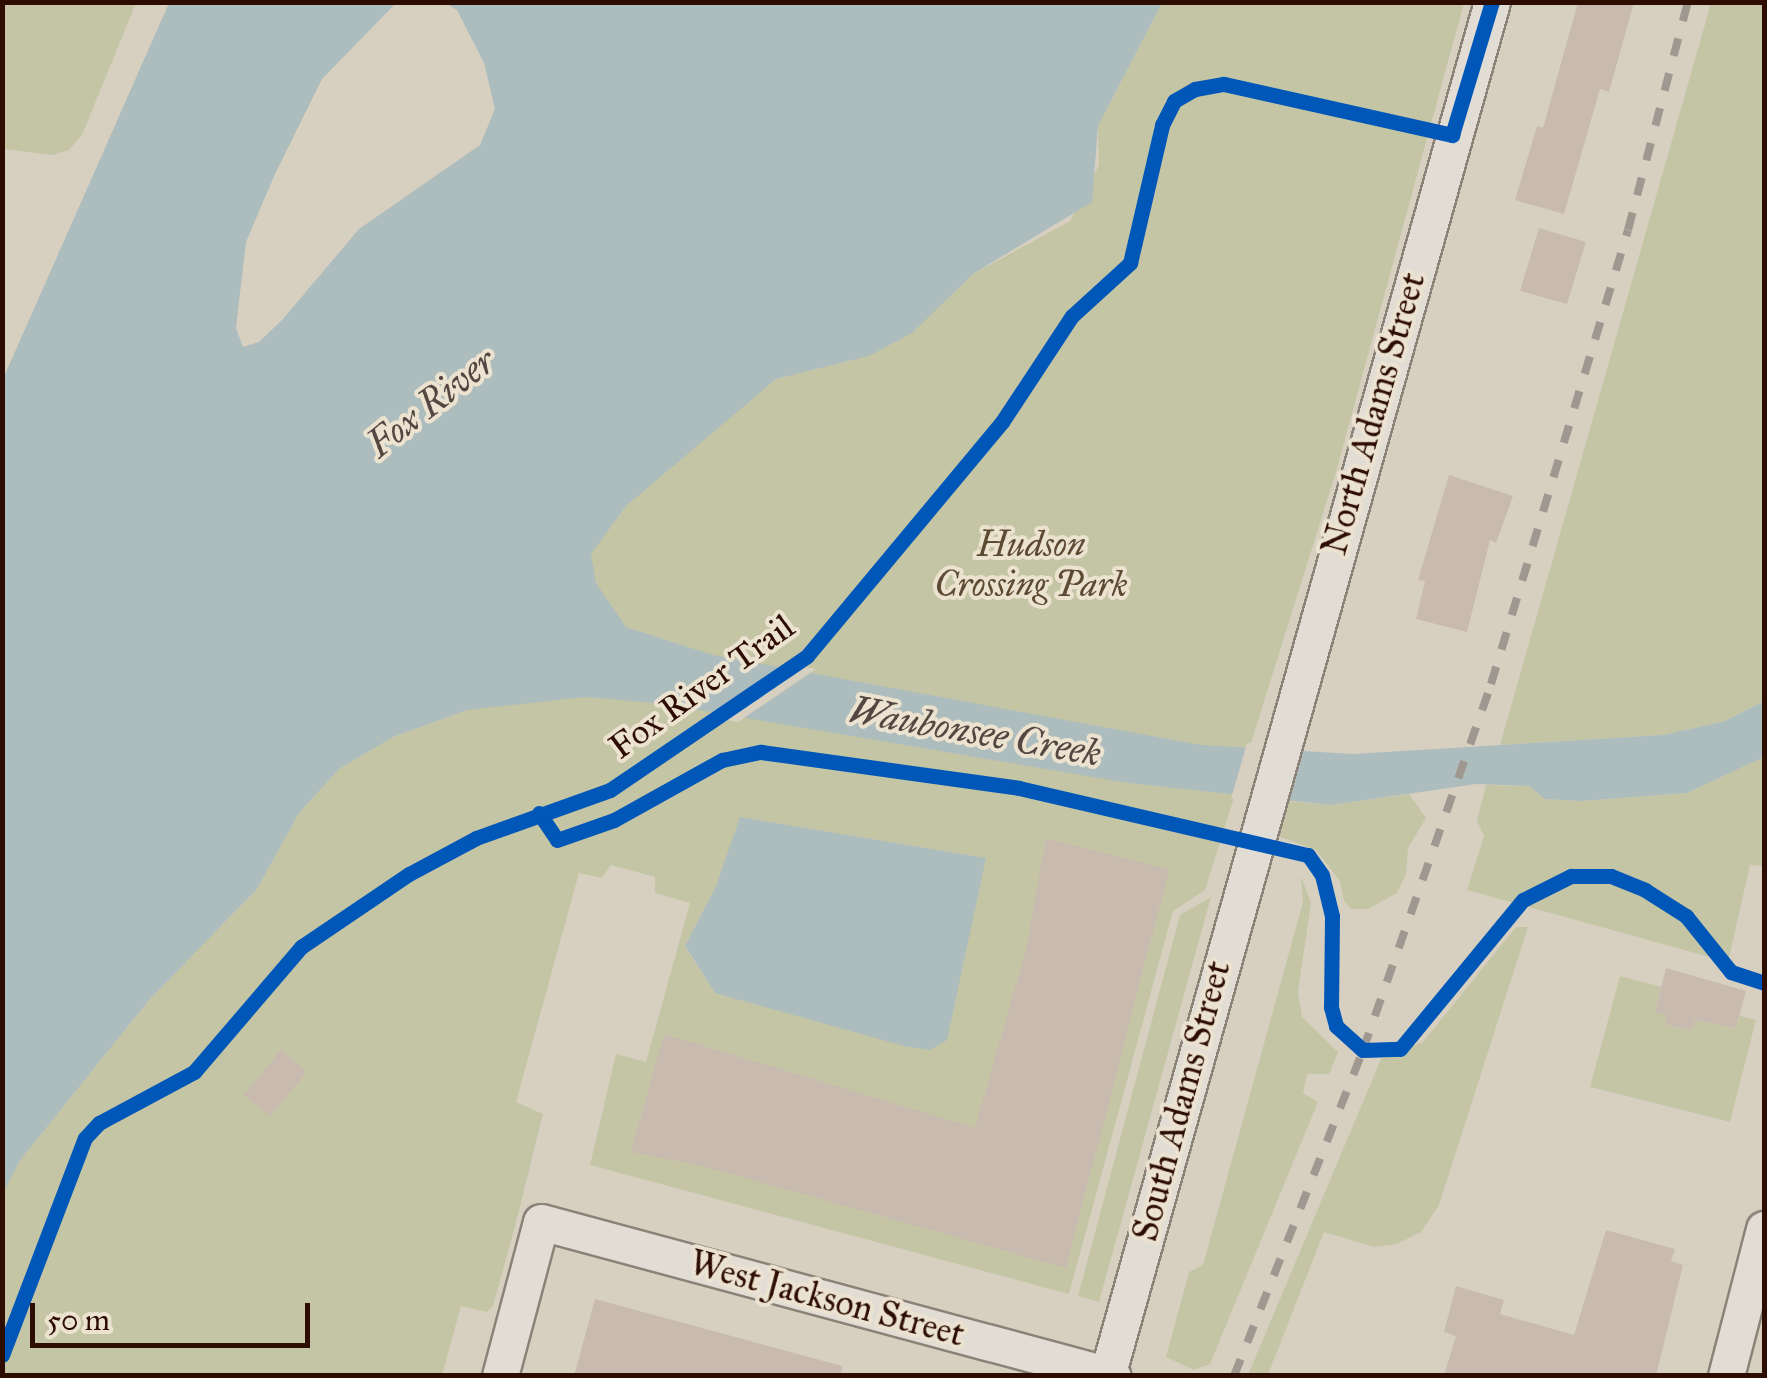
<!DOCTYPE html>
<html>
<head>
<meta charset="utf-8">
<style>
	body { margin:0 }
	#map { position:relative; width:1767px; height:1378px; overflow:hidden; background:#d7d0c1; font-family:"IM FELL Great Primer",serif }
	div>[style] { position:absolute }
	.green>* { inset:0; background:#c4c5a4 }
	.water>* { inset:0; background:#adbcbd }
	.pier>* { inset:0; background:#d7d0c1 }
	.building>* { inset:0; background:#c9bab0 }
	.roads { filter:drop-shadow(2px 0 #8b8278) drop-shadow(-2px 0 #8b8278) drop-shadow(0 2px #8b8278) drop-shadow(0 -2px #8b8278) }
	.minor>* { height:35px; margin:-17.5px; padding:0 17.5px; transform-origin:17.5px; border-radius:17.5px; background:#e1ddd5 }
	.rail>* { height:8px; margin-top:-4px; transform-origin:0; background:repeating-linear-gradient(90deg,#9f9891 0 18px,transparent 0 36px) }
	.cycleway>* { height:15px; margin:-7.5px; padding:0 7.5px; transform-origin:7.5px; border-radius:7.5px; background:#0057b8 }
	span { translate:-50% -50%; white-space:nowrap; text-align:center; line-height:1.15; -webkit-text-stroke:8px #ece2d0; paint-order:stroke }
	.street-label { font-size:35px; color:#2d0d01 }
	.park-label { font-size:35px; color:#5d4a32; font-style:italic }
	.water-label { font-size:38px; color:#544742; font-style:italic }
	.frame { position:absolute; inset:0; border:5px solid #2d0d01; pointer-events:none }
	.scale { position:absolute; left:30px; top:1303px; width:280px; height:45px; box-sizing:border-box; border:5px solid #2d0d01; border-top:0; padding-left:12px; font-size:30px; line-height:35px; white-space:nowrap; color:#2d0d01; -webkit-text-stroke:8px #ece2d0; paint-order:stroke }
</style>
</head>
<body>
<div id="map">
	<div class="green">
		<i style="clip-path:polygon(3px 2px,136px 3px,82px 135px,69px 150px,52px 155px,3px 149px)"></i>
		<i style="clip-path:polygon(evenodd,1162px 3px,1464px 3px,1336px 472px,1205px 890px,1173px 911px,1069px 1294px,590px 1165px,616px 1054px,646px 1062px,690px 903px,655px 893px,655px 877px,611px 865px,602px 878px,579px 873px,516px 1102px,543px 1114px,518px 1215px,493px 1306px,487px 1312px,461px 1306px,442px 1375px,3px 1376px,3px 1193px,21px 1159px,150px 999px,257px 889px,299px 813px,339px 769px,393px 737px,467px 710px,626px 506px,729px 415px,776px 379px,869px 356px,911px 333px,973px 274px,1070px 221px,1099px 165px,1098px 126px,1162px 3px,716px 886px,930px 1050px,715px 993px,685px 947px,716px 886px)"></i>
		<i style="clip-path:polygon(1711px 3px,1764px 3px,1764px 701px,1725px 721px,1663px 735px,1500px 745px)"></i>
		<i style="clip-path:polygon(1764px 757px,1764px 866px,1750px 865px,1728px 962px,1467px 890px,1484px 836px,1477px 821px,1486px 785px,1530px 786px,1545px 799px,1580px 801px,1687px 793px)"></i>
		<i style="clip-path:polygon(1409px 794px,1426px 818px,1408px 848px,1406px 874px,1397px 893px,1368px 909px,1351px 909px,1344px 901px,1340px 881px,1316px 850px,1275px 835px,1287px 801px,1331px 805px)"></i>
		<i style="clip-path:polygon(1301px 876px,1311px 903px,1298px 992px,1302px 1017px,1338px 1052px,1329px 1074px,1307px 1074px,1303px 1093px,1318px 1102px,1210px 1364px,1194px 1370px,1166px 1357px,1189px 1272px,1203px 1265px,1303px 902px)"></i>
		<i style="clip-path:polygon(1211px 897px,1099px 1302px,1078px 1296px,1180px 915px)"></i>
		<i style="clip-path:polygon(1516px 927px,1528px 927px,1439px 1205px,1421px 1232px,1397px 1244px,1374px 1247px,1324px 1232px,1269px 1372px,1278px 1375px,1248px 1375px,1381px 1059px,1423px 1042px)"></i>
		<i style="clip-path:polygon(1620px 976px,1661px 987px,1655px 1011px,1667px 1015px,1665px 1024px,1692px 1031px,1695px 1020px,1736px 1028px,1740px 1016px,1756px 1020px,1730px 1122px,1590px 1087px)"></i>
	</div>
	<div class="water">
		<i style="clip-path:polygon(169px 3px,396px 3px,322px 79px,275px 174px,246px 242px,236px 328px,243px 347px,259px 342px,283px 319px,359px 229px,480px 145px,495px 109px,484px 63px,457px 10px,445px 3px,1162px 3px,1098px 126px,1092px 202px,973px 274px,912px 333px,869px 356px,776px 379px,626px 506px,591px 554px,596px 583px,626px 627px,713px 655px,1201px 745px,1353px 754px,1663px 735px,1725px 721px,1764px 701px,1764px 757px,1687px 793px,1580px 801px,1545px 799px,1529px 786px,1476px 784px,1331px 805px,1128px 783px,664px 704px,585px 697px,467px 710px,393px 737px,339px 769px,299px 813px,257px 889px,150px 999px,21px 1159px,3px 1193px,3px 379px)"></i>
		<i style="clip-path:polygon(740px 817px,986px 858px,947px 1040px,930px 1050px,904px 1046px,715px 993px,685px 946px,716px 886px)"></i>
	</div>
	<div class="pier">
		<i style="clip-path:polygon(786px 663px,816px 669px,738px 722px,709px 717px)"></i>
		<i style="clip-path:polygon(1247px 743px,1304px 746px,1286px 805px,1231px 799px)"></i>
	</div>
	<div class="building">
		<i style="clip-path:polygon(1578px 2px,1634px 2px,1609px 92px,1600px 89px,1564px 214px,1515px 200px,1537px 126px,1543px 128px)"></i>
		<i style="clip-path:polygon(1539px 228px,1586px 242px,1567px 304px,1520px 291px)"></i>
		<i style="clip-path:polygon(1449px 475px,1513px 496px,1496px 543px,1490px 540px,1467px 632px,1416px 619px,1425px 581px,1418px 580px)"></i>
		<i style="clip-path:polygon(1046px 838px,1169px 870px,1066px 1268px,703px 1166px,631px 1152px,664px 1034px,975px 1128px,1026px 950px)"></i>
		<i style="clip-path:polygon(1666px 968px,1746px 991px,1736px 1028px,1695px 1020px,1692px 1031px,1665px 1024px,1667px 1015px,1655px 1012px)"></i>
		<i style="clip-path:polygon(281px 1050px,307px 1072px,270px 1116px,244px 1095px)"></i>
		<i style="clip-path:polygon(1606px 1230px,1675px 1249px,1671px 1261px,1683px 1265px,1656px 1376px,1444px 1376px,1456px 1336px,1444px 1332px,1456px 1286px,1504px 1300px,1500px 1314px,1574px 1335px)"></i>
		<i style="clip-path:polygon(595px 1299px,842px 1366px,841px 1376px,574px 1376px)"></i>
	</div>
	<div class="roads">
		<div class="minor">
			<i style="left:500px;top:1376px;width:159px;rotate:-75.1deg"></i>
			<i style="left:541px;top:1222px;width:592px;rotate:15.07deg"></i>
			<i style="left:1107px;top:1376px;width:1427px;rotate:-74.35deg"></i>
			<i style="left:1726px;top:1376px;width:152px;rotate:-75.5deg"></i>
		</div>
	</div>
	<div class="rail">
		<i style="left:1234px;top:1376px;width:351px;rotate:-68.4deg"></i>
		<i style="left:1363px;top:1050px;width:388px;rotate:-70.7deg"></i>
		<i style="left:1491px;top:684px;width:474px;rotate:-73.2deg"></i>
		<i style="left:1628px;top:230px;width:236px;rotate:-75.3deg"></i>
	</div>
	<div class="cycleway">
		<i style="left:539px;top:813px;width:32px;rotate:56deg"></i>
		<i style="left:557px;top:840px;width:60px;rotate:-19.3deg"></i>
		<i style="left:614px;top:820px;width:124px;rotate:-29.1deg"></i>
		<i style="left:722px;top:760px;width:40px;rotate:-12deg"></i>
		<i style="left:761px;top:752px;width:260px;rotate:7.9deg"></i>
		<i style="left:1019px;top:788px;width:297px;rotate:13.1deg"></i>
		<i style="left:1308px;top:855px;width:24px;rotate:55deg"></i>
		<i style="left:1322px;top:875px;width:42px;rotate:76.3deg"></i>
		<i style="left:1332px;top:916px;width:91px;rotate:90.6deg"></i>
		<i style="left:1331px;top:1007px;width:20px;rotate:75deg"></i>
		<i style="left:1336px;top:1026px;width:36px;rotate:42deg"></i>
		<i style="left:1363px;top:1050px;width:37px;rotate:-2deg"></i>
		<i style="left:1400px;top:1049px;width:193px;rotate:-50.5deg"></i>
		<i style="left:1523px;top:900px;width:54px;rotate:-26.6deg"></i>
		<i style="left:1571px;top:876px;width:40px"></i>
		<i style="left:1611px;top:876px;width:37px;rotate:22deg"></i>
		<i style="left:1645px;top:890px;width:49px;rotate:32.4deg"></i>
		<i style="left:1686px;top:916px;width:72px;rotate:51.2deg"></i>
		<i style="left:1731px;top:972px;width:35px;rotate:18deg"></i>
		<i style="left:2px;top:1355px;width:232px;rotate:-69.1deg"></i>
		<i style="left:85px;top:1138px;width:21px;rotate:-47deg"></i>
		<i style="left:99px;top:1123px;width:108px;rotate:-28.2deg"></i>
		<i style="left:194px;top:1072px;width:165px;rotate:-49.4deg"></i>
		<i style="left:301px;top:947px;width:130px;rotate:-34.1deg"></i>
		<i style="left:409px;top:874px;width:76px;rotate:-28.2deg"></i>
		<i style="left:476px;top:838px;width:142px;rotate:-19.7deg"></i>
		<i style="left:610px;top:790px;width:238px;rotate:-34.2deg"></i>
		<i style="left:807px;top:656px;width:305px;rotate:-50.2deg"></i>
		<i style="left:1002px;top:422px;width:127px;rotate:-56.6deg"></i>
		<i style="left:1072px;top:316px;width:79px;rotate:-42.4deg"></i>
		<i style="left:1130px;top:263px;width:142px;rotate:-76.9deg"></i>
		<i style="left:1162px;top:125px;width:27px;rotate:-63deg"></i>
		<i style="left:1174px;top:101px;width:24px;rotate:-30deg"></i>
		<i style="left:1195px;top:89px;width:29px;rotate:-10deg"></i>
		<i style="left:1224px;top:84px;width:234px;rotate:12.6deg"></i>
		<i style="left:1452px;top:135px;width:139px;rotate:-73.3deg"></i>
	</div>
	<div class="street-label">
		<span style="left:1374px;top:414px;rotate:-74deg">North Adams Street</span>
		<span style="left:702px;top:687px;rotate:-36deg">Fox River Trail</span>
		<span style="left:1182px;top:1101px;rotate:-75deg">South Adams Street</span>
		<span style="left:827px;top:1299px;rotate:15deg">West Jackson Street</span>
	</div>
	<div class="park-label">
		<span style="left:1031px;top:565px">Hudson<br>Crossing Park</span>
	</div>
	<div class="water-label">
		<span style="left:431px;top:403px;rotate:-38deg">Fox River</span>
		<span style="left:975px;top:732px;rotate:10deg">Waubonsee Creek</span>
	</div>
	<div class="frame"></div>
	<div class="scale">50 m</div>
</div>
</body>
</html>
